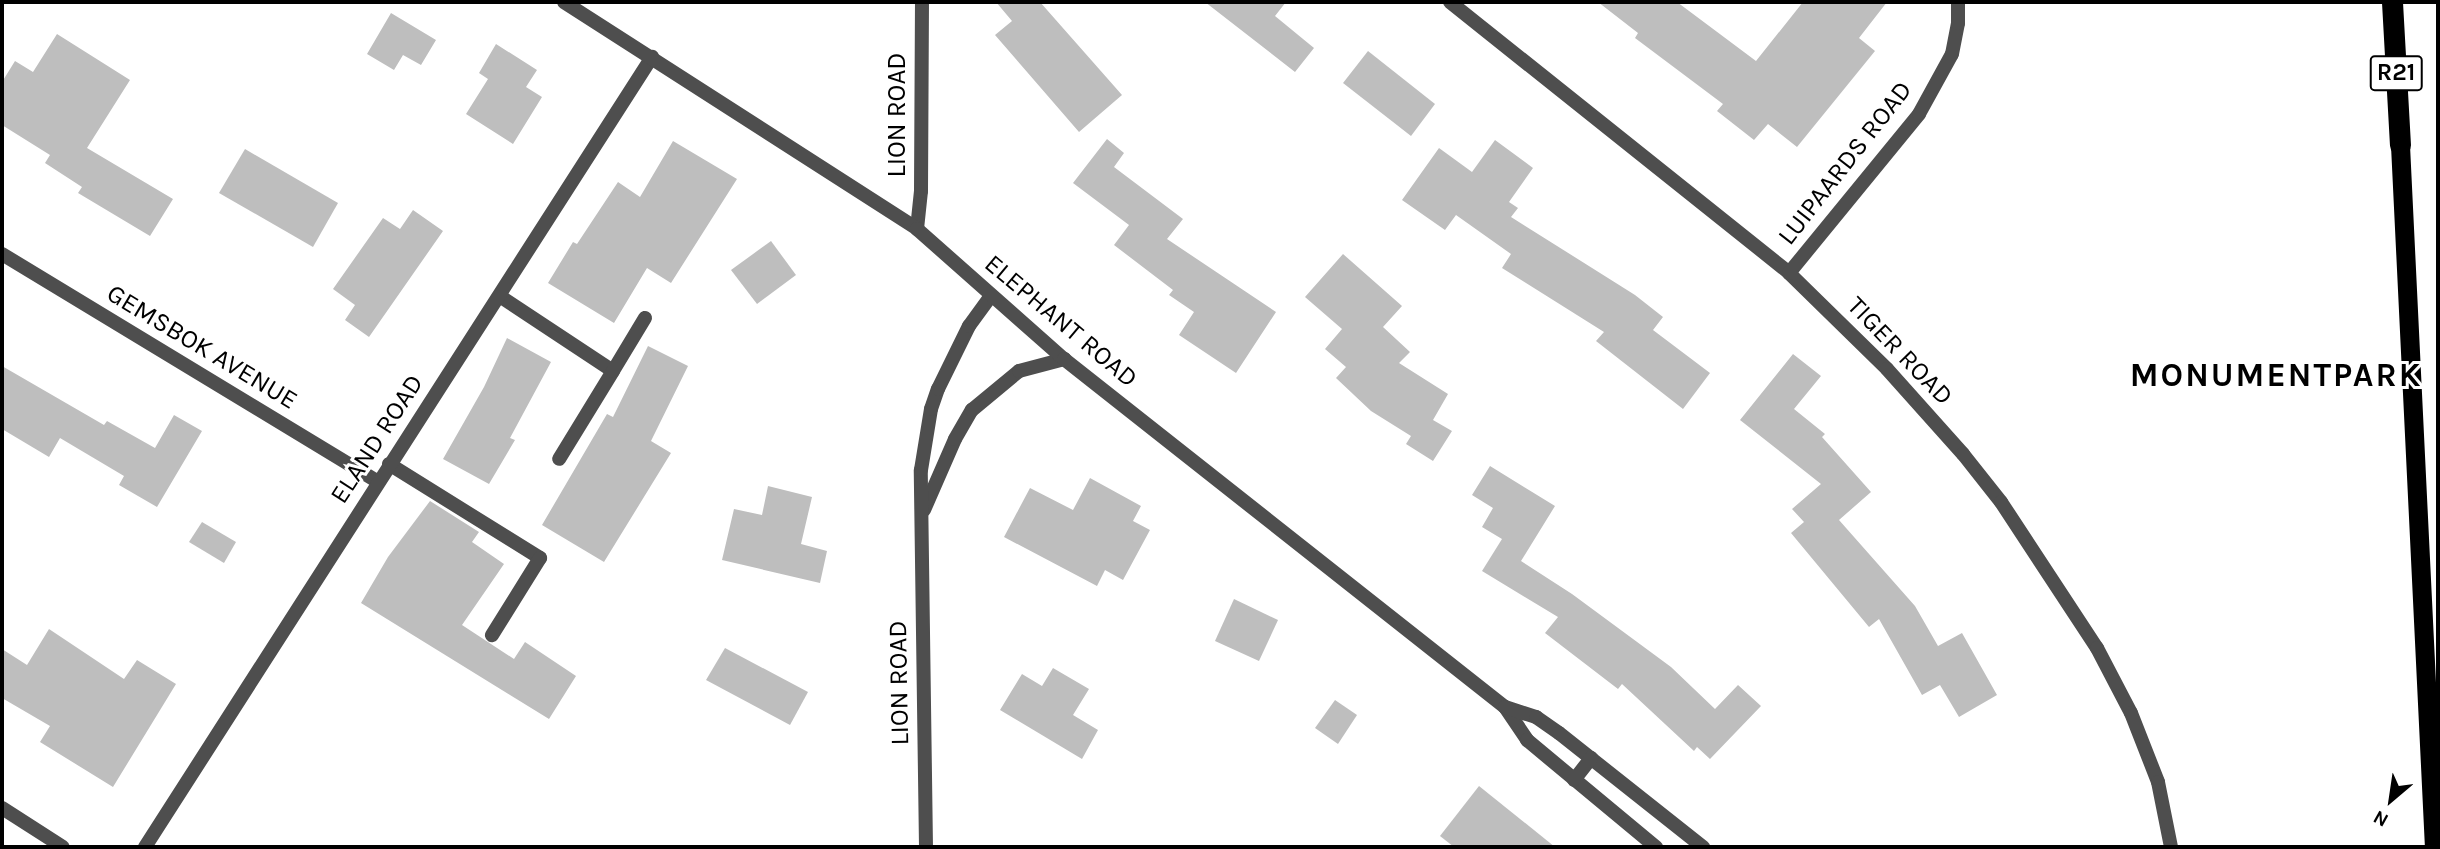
<!DOCTYPE html>
<html>
<head>
<meta charset="utf-8">
<style>
	body { margin:0 }
	#map { position:relative; width:2440px; height:849px; overflow:hidden; background:#fff; font-family:Karla,sans-serif }
	div>[style] { position:absolute }
	.building>* { inset:0; background:#bebebe }
	.minor>* { height:14px; margin:-7px; padding:0 7px; transform-origin:7px; border-radius:7px; background:#4e4e4e }
	.tertiary>* { height:14px; margin:-7px; padding:0 7px; transform-origin:7px; border-radius:7px; background:#4e4e4e }
	.trunk>* { height:19px; margin:-9.5px; padding:0 9.5px; transform-origin:9.5px; border-radius:9.5px; background:#000 }
	.motorway>* { height:21px; margin:-10.5px; padding:0 10.5px; transform-origin:10.5px; border-radius:10.5px; background:#000 }
	span { translate:-50% -50%; white-space:nowrap; text-align:center; line-height:1.15; -webkit-text-stroke:6px #fff; paint-order:stroke }
	.shield-label span { padding:2px 5px; background:#fff; border:2px solid; border-radius:5px; -webkit-text-stroke-width:0 }
	.shield-label { font-size:24px; color:#000; font-weight:700 }
	.street-label { font-size:26px; color:#000 }
	.district-label { font-size:33px; color:#000; font-weight:700; letter-spacing:2px }
	.frame { position:absolute; inset:0; border:4px solid #000; pointer-events:none }
	.north { position:absolute; left:2356px; top:765px; width:70px; height:70px; -webkit-text-stroke:5px #fff; paint-order:stroke; rotate:209deg; font-size:19px; font-weight:700; line-height:28px; text-align:center; color:#000 }
	.north::after { content:''; display:block; margin:auto; width:24px; height:32px; background:#000; clip-path:polygon(50% 0,100% 100%,50% 72%,0 100%) }
</style>
</head>
<body>
<div id="map">
	<div class="building">
		<i style="clip-path:polygon(996px 2px,1040px 2px,1122px 95px,1079px 132px,995px 35px,1012px 21px)"></i>
		<i style="clip-path:polygon(1205px 2px,1286px 2px,1275px 16px,1314px 48px,1295px 72px)"></i>
		<i style="clip-path:polygon(1598px 2px,1677px 2px,1756px 61px,1803px 2px,1887px 2px,1859px 38px,1875px 51px,1797px 147px,1768px 124px,1754px 140px,1717px 111px,1723px 104px,1635px 38px,1638px 33px)"></i>
		<i style="clip-path:polygon(391px 13px,436px 40px,421px 65px,403px 55px,394px 70px,367px 54px)"></i>
		<i style="clip-path:polygon(57px 34px,130px 80px,87px 148px,173px 199px,150px 236px,78px 193px,82px 187px,45px 163px,50px 155px,2px 125px,2px 82px,15px 61px,33px 72px)"></i>
		<i style="clip-path:polygon(496px 44px,537px 70px,526px 87px,542px 97px,513px 144px,466px 114px,488px 79px,479px 73px)"></i>
		<i style="clip-path:polygon(1368px 51px,1435px 104px,1411px 136px,1343px 83px)"></i>
		<i style="clip-path:polygon(1107px 139px,1124px 153px,1114px 167px,1183px 219px,1167px 239px,1276px 312px,1236px 373px,1179px 335px,1194px 312px,1169px 295px,1173px 290px,1114px 245px,1129px 225px,1073px 183px)"></i>
		<i style="clip-path:polygon(1495px 140px,1533px 168px,1509px 202px,1518px 208px,1511px 217px,1635px 295px,1663px 317px,1653px 330px,1710px 373px,1683px 409px,1596px 341px,1604px 332px,1502px 268px,1511px 254px,1456px 215px,1445px 230px,1402px 200px,1439px 148px,1472px 172px)"></i>
		<i style="clip-path:polygon(673px 141px,737px 179px,671px 283px,647px 268px,614px 323px,548px 283px,573px 242px,577px 244px,618px 182px,640px 197px)"></i>
		<i style="clip-path:polygon(245px 149px,338px 203px,313px 247px,219px 193px)"></i>
		<i style="clip-path:polygon(413px 210px,443px 231px,369px 337px,345px 320px,355px 305px,333px 289px,383px 218px,400px 229px)"></i>
		<i style="clip-path:polygon(771px 241px,796px 275px,757px 304px,731px 270px)"></i>
		<i style="clip-path:polygon(1343px 254px,1402px 306px,1383px 327px,1410px 352px,1399px 363px,1448px 394px,1433px 420px,1452px 431px,1433px 461px,1406px 444px,1411px 436px,1371px 411px,1336px 378px,1346px 367px,1325px 349px,1342px 329px,1305px 297px)"></i>
		<i style="clip-path:polygon(507px 338px,551px 362px,510px 438px,515px 440px,489px 484px,443px 459px,484px 387px)"></i>
		<i style="clip-path:polygon(648px 346px,688px 366px,651px 441px,671px 453px,604px 562px,542px 525px,607px 414px,613px 417px)"></i>
		<i style="clip-path:polygon(1793px 354px,1821px 376px,1794px 409px,1825px 434px,1822px 437px,1871px 492px,1839px 520px,1915px 606px,1938px 646px,1962px 633px,1997px 695px,1959px 717px,1940px 685px,1922px 695px,1879px 619px,1869px 627px,1791px 533px,1804px 522px,1792px 509px,1821px 484px,1740px 420px)"></i>
		<i style="clip-path:polygon(2px 366px,104px 425px,107px 421px,155px 448px,174px 415px,202px 431px,157px 507px,119px 485px,124px 476px,60px 438px,49px 457px,2px 429px)"></i>
		<i style="clip-path:polygon(1490px 466px,1555px 506px,1521px 561px,1572px 594px,1671px 667px,1715px 709px,1738px 685px,1761px 706px,1710px 759px,1697px 747px,1694px 751px,1622px 684px,1618px 689px,1545px 633px,1558px 617px,1482px 571px,1502px 539px,1482px 527px,1493px 508px,1472px 495px)"></i>
		<i style="clip-path:polygon(1090px 478px,1141px 506px,1133px 521px,1150px 530px,1123px 580px,1105px 570px,1097px 586px,1004px 537px,1030px 488px,1073px 510px)"></i>
		<i style="clip-path:polygon(768px 486px,812px 497px,801px 544px,827px 551px,820px 583px,722px 560px,734px 509px,762px 515px)"></i>
		<i style="clip-path:polygon(430px 501px,479px 532px,472px 542px,504px 564px,462px 625px,514px 659px,525px 642px,576px 676px,549px 719px,361px 603px,388px 557px)"></i>
		<i style="clip-path:polygon(202px 522px,236px 542px,224px 563px,189px 542px)"></i>
		<i style="clip-path:polygon(1234px 599px,1278px 620px,1259px 661px,1215px 641px)"></i>
		<i style="clip-path:polygon(49px 629px,124px 679px,137px 660px,176px 684px,113px 787px,40px 742px,50px 726px,2px 698px,2px 649px,27px 665px)"></i>
		<i style="clip-path:polygon(725px 648px,808px 692px,790px 725px,706px 680px)"></i>
		<i style="clip-path:polygon(1053px 668px,1089px 689px,1073px 715px,1098px 730px,1082px 759px,1000px 710px,1022px 674px,1042px 686px)"></i>
		<i style="clip-path:polygon(1335px 700px,1357px 715px,1338px 744px,1315px 728px)"></i>
		<i style="clip-path:polygon(1479px 786px,1555px 847px,1454px 847px,1440px 836px)"></i>
	</div>
	<div class="minor">
		<i style="left:1450px;top:2px;width:434px;rotate:38.6deg"></i>
		<i style="left:1789px;top:273px;width:137px;rotate:44.4deg"></i>
		<i style="left:1887px;top:369px;width:114px;rotate:48.2deg"></i>
		<i style="left:1963px;top:454px;width:61px;rotate:51.6deg"></i>
		<i style="left:2001px;top:502px;width:175px;rotate:56.7deg"></i>
		<i style="left:2097px;top:648px;width:73px;rotate:62.4deg"></i>
		<i style="left:2131px;top:713px;width:74px;rotate:68.6deg"></i>
		<i style="left:2158px;top:782px;width:66px;rotate:78.7deg"></i>
		<i style="left:917px;top:229px;width:38px;rotate:-84deg"></i>
		<i style="left:921px;top:191px;width:189px;rotate:-89.7deg"></i>
		<i style="left:2px;top:254px;width:440px;rotate:31.2deg"></i>
		<i style="left:1789px;top:273px;width:205px;rotate:-50.7deg"></i>
		<i style="left:1919px;top:114px;width:68px;rotate:-61.2deg"></i>
		<i style="left:1952px;top:54px;width:32px;rotate:-79deg"></i>
		<i style="left:1958px;top:23px;width:21px;rotate:-90deg"></i>
		<i style="left:501px;top:297px;width:134px;rotate:33.5deg"></i>
		<i style="left:613px;top:371px;width:103px;rotate:121.5deg"></i>
		<i style="left:613px;top:371px;width:62px;rotate:-58.9deg"></i>
		<i style="left:389px;top:464px;width:178px;rotate:31.9deg"></i>
		<i style="left:540px;top:558px;width:91px;rotate:121.9deg"></i>
		<i style="left:924px;top:510px;width:77px;rotate:-66.4deg"></i>
		<i style="left:955px;top:439px;width:34px;rotate:-60deg"></i>
		<i style="left:972px;top:410px;width:61px;rotate:-39.7deg"></i>
		<i style="left:1019px;top:371px;width:47px;rotate:-14.9deg"></i>
		<i style="left:2px;top:808px;width:72px;rotate:32.6deg"></i>
		<i style="left:145px;top:847px;width:939px;rotate:-57.31deg"></i>
		<i style="left:926px;top:847px;width:377px;rotate:-90.8deg"></i>
		<i style="left:921px;top:470px;width:62px;rotate:-80.7deg"></i>
		<i style="left:931px;top:409px;width:21px;rotate:-71deg"></i>
		<i style="left:938px;top:389px;width:70px;rotate:-63.8deg"></i>
		<i style="left:969px;top:326px;width:37px;rotate:-54deg"></i>
	</div>
	<div class="tertiary">
		<i style="left:564px;top:2px;width:420px;rotate:32.7deg"></i>
		<i style="left:917px;top:229px;width:196px;rotate:41.5deg"></i>
		<i style="left:1064px;top:359px;width:562px;rotate:38.28deg"></i>
		<i style="left:1505px;top:707px;width:40px;rotate:56deg"></i>
		<i style="left:1527px;top:740px;width:168px;rotate:39.7deg"></i>
		<i style="left:1505px;top:707px;width:33px;rotate:18deg"></i>
		<i style="left:1536px;top:717px;width:28px;rotate:35deg"></i>
		<i style="left:1559px;top:733px;width:184px;rotate:38.4deg"></i>
		<i style="left:1574px;top:780px;width:28px;rotate:-52deg"></i>
	</div>
	<div class="trunk">
		<i style="left:2400px;top:145px;width:703px;rotate:87.23deg"></i>
	</div>
	<div class="motorway">
		<i style="left:2392px;top:2px;width:143px;rotate:86.8deg"></i>
	</div>
	<div class="shield-label">
		<span style="left:2396px;top:73px">R21</span>
	</div>
	<div class="street-label">
		<span style="left:897px;top:115px;rotate:-90deg">LION ROAD</span>
		<span style="left:1845px;top:163px;rotate:-52deg">LUIPAARDS ROAD</span>
		<span style="left:1061px;top:321px;rotate:40deg">ELEPHANT ROAD</span>
		<span style="left:202px;top:347px;rotate:31deg">GEMSBOK AVENUE</span>
		<span style="left:1900px;top:351px;rotate:46deg">TIGER ROAD</span>
		<span style="left:377px;top:439px;rotate:-57deg">ELAND ROAD</span>
		<span style="left:899px;top:683px;rotate:-91deg">LION ROAD</span>
	</div>
	<div class="district-label">
		<span style="left:2276px;top:376px">MONUMENTPARK</span>
	</div>
	<div class="frame"></div>
	<div class="north">N</div>
</div>
</body>
</html>
